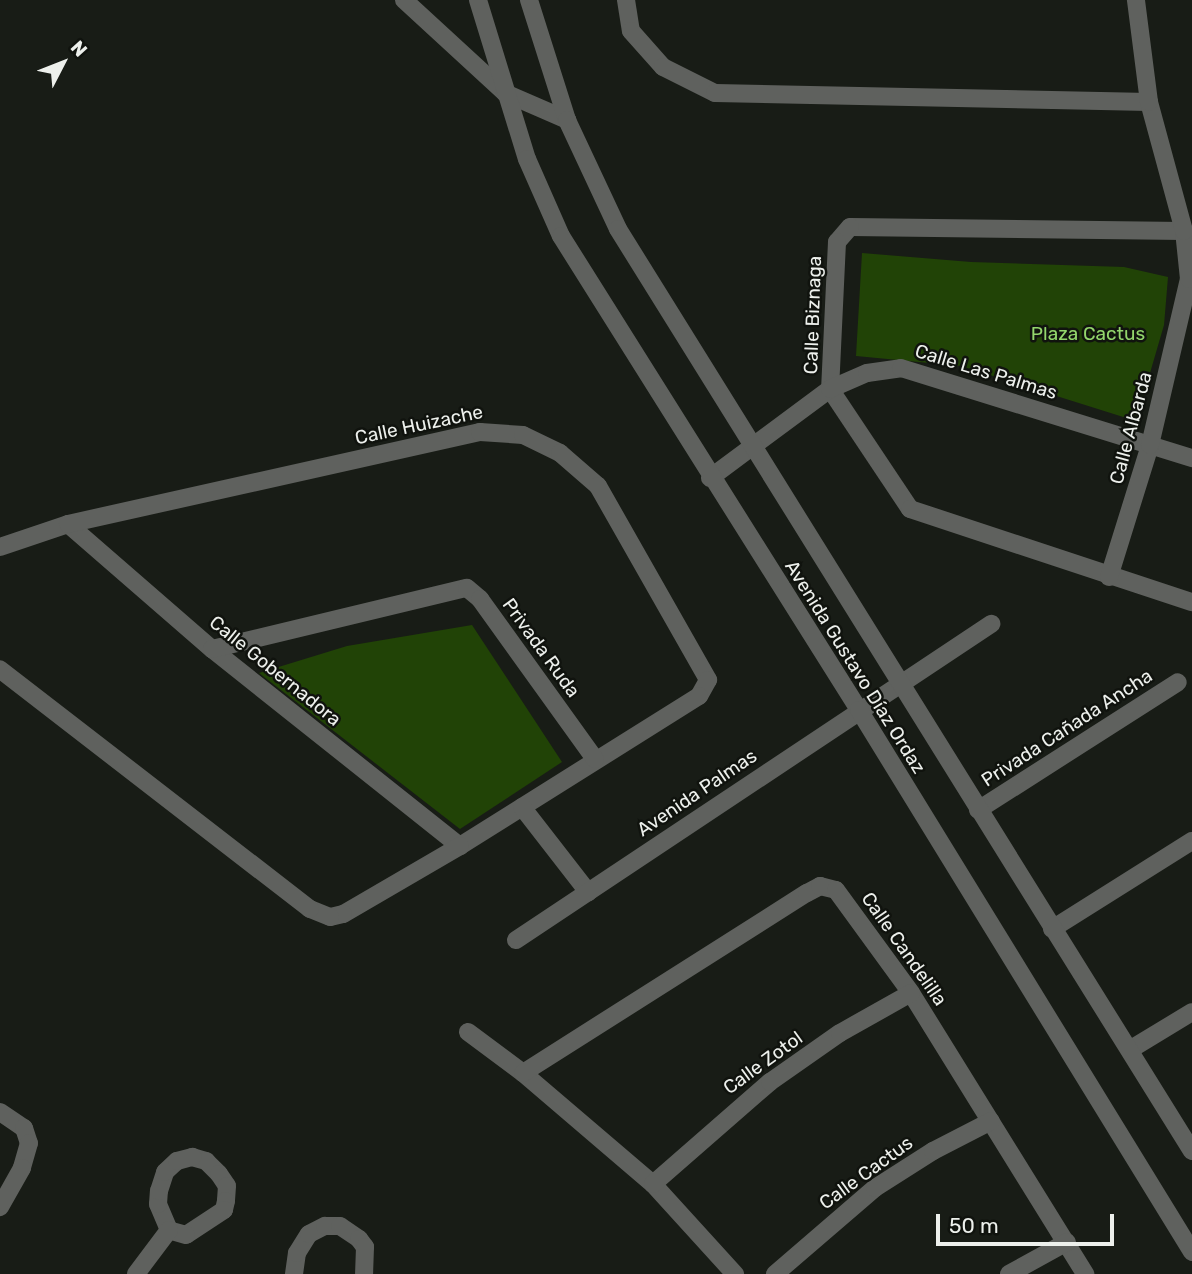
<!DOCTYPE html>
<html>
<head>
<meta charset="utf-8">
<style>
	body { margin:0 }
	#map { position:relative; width:1192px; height:1274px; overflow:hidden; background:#181c16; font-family:Rubik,sans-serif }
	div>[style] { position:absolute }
	.green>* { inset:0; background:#214306 }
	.minor>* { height:18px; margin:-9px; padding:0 9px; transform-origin:9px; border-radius:9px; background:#5f615e }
	.tertiary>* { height:18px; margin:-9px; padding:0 9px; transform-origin:9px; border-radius:9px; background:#5f615e }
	span { translate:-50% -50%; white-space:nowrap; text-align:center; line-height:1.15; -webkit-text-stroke:5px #10130e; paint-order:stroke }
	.street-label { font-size:19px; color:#edf0ec }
	.park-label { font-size:19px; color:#93d66c }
	.north { position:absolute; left:28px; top:28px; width:70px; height:70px; -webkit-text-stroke:5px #10130e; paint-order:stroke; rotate:48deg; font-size:19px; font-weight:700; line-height:28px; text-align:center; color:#edf0ec }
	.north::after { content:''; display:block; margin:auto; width:24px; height:32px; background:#edf0ec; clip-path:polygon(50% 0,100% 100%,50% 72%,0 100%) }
	.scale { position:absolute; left:936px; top:1214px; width:178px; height:32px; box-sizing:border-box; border:4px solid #edf0ec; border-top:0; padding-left:9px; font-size:21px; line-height:24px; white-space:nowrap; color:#edf0ec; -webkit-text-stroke:5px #10130e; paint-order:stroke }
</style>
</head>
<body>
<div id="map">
	<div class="green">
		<i style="clip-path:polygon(862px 253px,971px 262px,1124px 267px,1168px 277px,1164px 325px,1136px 421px,961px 366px,856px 356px)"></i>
		<i style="clip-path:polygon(472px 625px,562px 762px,460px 829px,259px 673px,347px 646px)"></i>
	</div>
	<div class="minor">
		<i style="left:404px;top:0;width:137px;rotate:42.6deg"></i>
		<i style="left:505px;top:93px;width:68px;rotate:23.5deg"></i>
		<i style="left:626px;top:0;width:31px;rotate:81deg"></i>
		<i style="left:631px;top:31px;width:48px;rotate:48.4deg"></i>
		<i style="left:663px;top:67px;width:58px;rotate:26.6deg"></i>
		<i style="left:715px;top:93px;width:434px;rotate:1.2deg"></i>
		<i style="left:1184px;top:231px;width:334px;rotate:-179.3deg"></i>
		<i style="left:850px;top:227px;width:20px;rotate:131deg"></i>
		<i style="left:837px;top:242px;width:147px;rotate:92.7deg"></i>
		<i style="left:830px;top:389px;width:144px;rotate:56.3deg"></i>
		<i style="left:910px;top:509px;width:297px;rotate:18.3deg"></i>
		<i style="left:710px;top:478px;width:149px;rotate:-36.6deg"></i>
		<i style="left:830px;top:389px;width:40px;rotate:-23.4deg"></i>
		<i style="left:867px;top:373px;width:34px;rotate:-8deg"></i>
		<i style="left:901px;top:368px;width:305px;rotate:17.2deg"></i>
		<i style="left:68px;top:524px;width:191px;rotate:41deg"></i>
		<i style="left:212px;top:649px;width:317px;rotate:38.5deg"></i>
		<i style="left:0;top:547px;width:72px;rotate:-18.7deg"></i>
		<i style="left:68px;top:524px;width:422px;rotate:-12.6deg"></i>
		<i style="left:480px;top:432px;width:43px;rotate:4deg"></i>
		<i style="left:523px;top:435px;width:41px;rotate:25.9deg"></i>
		<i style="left:560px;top:453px;width:50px;rotate:41deg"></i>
		<i style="left:598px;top:486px;width:223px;rotate:60.4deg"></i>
		<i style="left:708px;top:680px;width:18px;rotate:119deg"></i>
		<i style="left:699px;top:696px;width:282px;rotate:147.9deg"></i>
		<i style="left:460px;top:846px;width:135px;rotate:149.8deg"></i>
		<i style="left:343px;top:914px;width:13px;rotate:167deg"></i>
		<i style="left:330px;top:917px;width:22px;rotate:-158deg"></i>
		<i style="left:310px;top:909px;width:392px;rotate:-142.3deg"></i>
		<i style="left:1109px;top:577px;width:138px;rotate:-72.7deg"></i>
		<i style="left:1150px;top:445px;width:171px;rotate:-76.8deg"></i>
		<i style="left:1189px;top:279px;width:48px;rotate:-95.9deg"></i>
		<i style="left:1184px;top:231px;width:134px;rotate:-105.2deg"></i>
		<i style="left:1149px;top:102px;width:103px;rotate:-97.3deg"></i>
		<i style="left:212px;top:649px;width:262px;rotate:-13.5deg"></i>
		<i style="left:467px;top:588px;width:17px;rotate:40deg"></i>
		<i style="left:480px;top:599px;width:197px;rotate:54.3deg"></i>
		<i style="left:522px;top:807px;width:108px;rotate:52.2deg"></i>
		<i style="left:978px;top:810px;width:237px;rotate:-32.6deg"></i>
		<i style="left:1052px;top:929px;width:165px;rotate:-32.2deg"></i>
		<i style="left:516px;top:940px;width:571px;rotate:-33.63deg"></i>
		<i style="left:468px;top:1032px;width:69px;rotate:36.7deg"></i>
		<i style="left:523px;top:1073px;width:171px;rotate:40.5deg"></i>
		<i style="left:653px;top:1184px;width:122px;rotate:47.7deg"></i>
		<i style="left:1131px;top:1049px;width:71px;rotate:-31.2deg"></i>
		<i style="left:523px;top:1073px;width:336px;rotate:-32.4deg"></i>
		<i style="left:807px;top:893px;width:15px;rotate:-28deg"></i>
		<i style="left:820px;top:886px;width:16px;rotate:14deg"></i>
		<i style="left:836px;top:890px;width:127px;rotate:53.9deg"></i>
		<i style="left:911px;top:993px;width:331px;rotate:58.2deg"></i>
		<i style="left:0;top:1112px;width:29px;rotate:34deg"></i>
		<i style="left:24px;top:1128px;width:16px;rotate:72deg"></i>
		<i style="left:29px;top:1143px;width:26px;rotate:106deg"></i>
		<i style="left:22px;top:1168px;width:45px;rotate:119.4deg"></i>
		<i style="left:192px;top:1157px;width:15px;rotate:16deg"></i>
		<i style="left:206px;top:1161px;width:18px;rotate:45deg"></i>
		<i style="left:219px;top:1174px;width:14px;rotate:56deg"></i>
		<i style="left:227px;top:1186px;width:15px;rotate:94deg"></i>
		<i style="left:226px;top:1201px;width:9px;rotate:103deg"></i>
		<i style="left:224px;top:1210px;width:45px;rotate:146.7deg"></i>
		<i style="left:186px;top:1235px;width:18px;rotate:-164deg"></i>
		<i style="left:169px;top:1230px;width:28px;rotate:-113deg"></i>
		<i style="left:158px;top:1204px;width:13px;rotate:-86deg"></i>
		<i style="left:159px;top:1191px;width:20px;rotate:-72deg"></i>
		<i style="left:165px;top:1172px;width:16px;rotate:-43deg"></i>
		<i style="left:177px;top:1161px;width:16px;rotate:-15deg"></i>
		<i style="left:653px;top:1184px;width:155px;rotate:-41.1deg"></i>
		<i style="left:770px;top:1082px;width:85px;rotate:-35deg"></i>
		<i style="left:840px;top:1033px;width:81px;rotate:-29.4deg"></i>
		<i style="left:136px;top:1274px;width:55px;rotate:-53.1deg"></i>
		<i style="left:294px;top:1274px;width:21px;rotate:-82deg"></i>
		<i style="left:297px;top:1253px;width:22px;rotate:-58deg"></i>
		<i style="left:309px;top:1234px;width:18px;rotate:-27deg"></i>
		<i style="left:325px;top:1226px;width:15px"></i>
		<i style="left:340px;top:1226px;width:23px;rotate:34deg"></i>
		<i style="left:359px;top:1239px;width:10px;rotate:53deg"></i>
		<i style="left:365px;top:1247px;width:27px;rotate:92deg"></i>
		<i style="left:775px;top:1274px;width:132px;rotate:-40.7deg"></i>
		<i style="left:875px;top:1188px;width:69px;rotate:-32.5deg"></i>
		<i style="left:933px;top:1151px;width:65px;rotate:-27.3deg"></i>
		<i style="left:1009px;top:1274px;width:66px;rotate:-28.9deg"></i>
	</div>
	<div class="tertiary">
		<i style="left:478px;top:0;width:166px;rotate:72.9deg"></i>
		<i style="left:527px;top:159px;width:84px;rotate:66.2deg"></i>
		<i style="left:561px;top:236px;width:560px;rotate:57.84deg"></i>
		<i style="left:859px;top:710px;width:636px;rotate:58.43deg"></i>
		<i style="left:529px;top:0;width:126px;rotate:72.4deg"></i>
		<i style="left:567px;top:120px;width:120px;rotate:64.9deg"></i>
		<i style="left:618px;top:229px;width:1086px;rotate:58.1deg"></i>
	</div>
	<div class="street-label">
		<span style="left:813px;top:315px;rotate:-88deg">Calle Biznaga</span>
		<span style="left:986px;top:372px;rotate:17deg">Calle Las Palmas</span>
		<span style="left:419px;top:425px;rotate:-12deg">Calle Huizache</span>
		<span style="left:1131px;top:428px;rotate:-75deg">Calle Albarda</span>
		<span style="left:541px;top:648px;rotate:54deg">Privada Ruda</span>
		<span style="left:855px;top:667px;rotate:58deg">Avenida Gustavo Díaz Ordaz</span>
		<span style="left:275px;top:671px;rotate:39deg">Calle Gobernadora</span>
		<span style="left:1067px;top:728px;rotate:-33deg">Privada Cañada Ancha</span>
		<span style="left:697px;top:793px;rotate:-34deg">Avenida Palmas</span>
		<span style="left:904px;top:949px;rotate:55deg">Calle Candelilla</span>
		<span style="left:763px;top:1063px;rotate:-36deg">Calle Zotol</span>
		<span style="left:866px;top:1173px;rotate:-36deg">Calle Cactus</span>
	</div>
	<div class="park-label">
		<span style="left:1088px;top:334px">Plaza Cactus</span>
	</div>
	<div class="north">N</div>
	<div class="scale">50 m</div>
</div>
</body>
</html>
